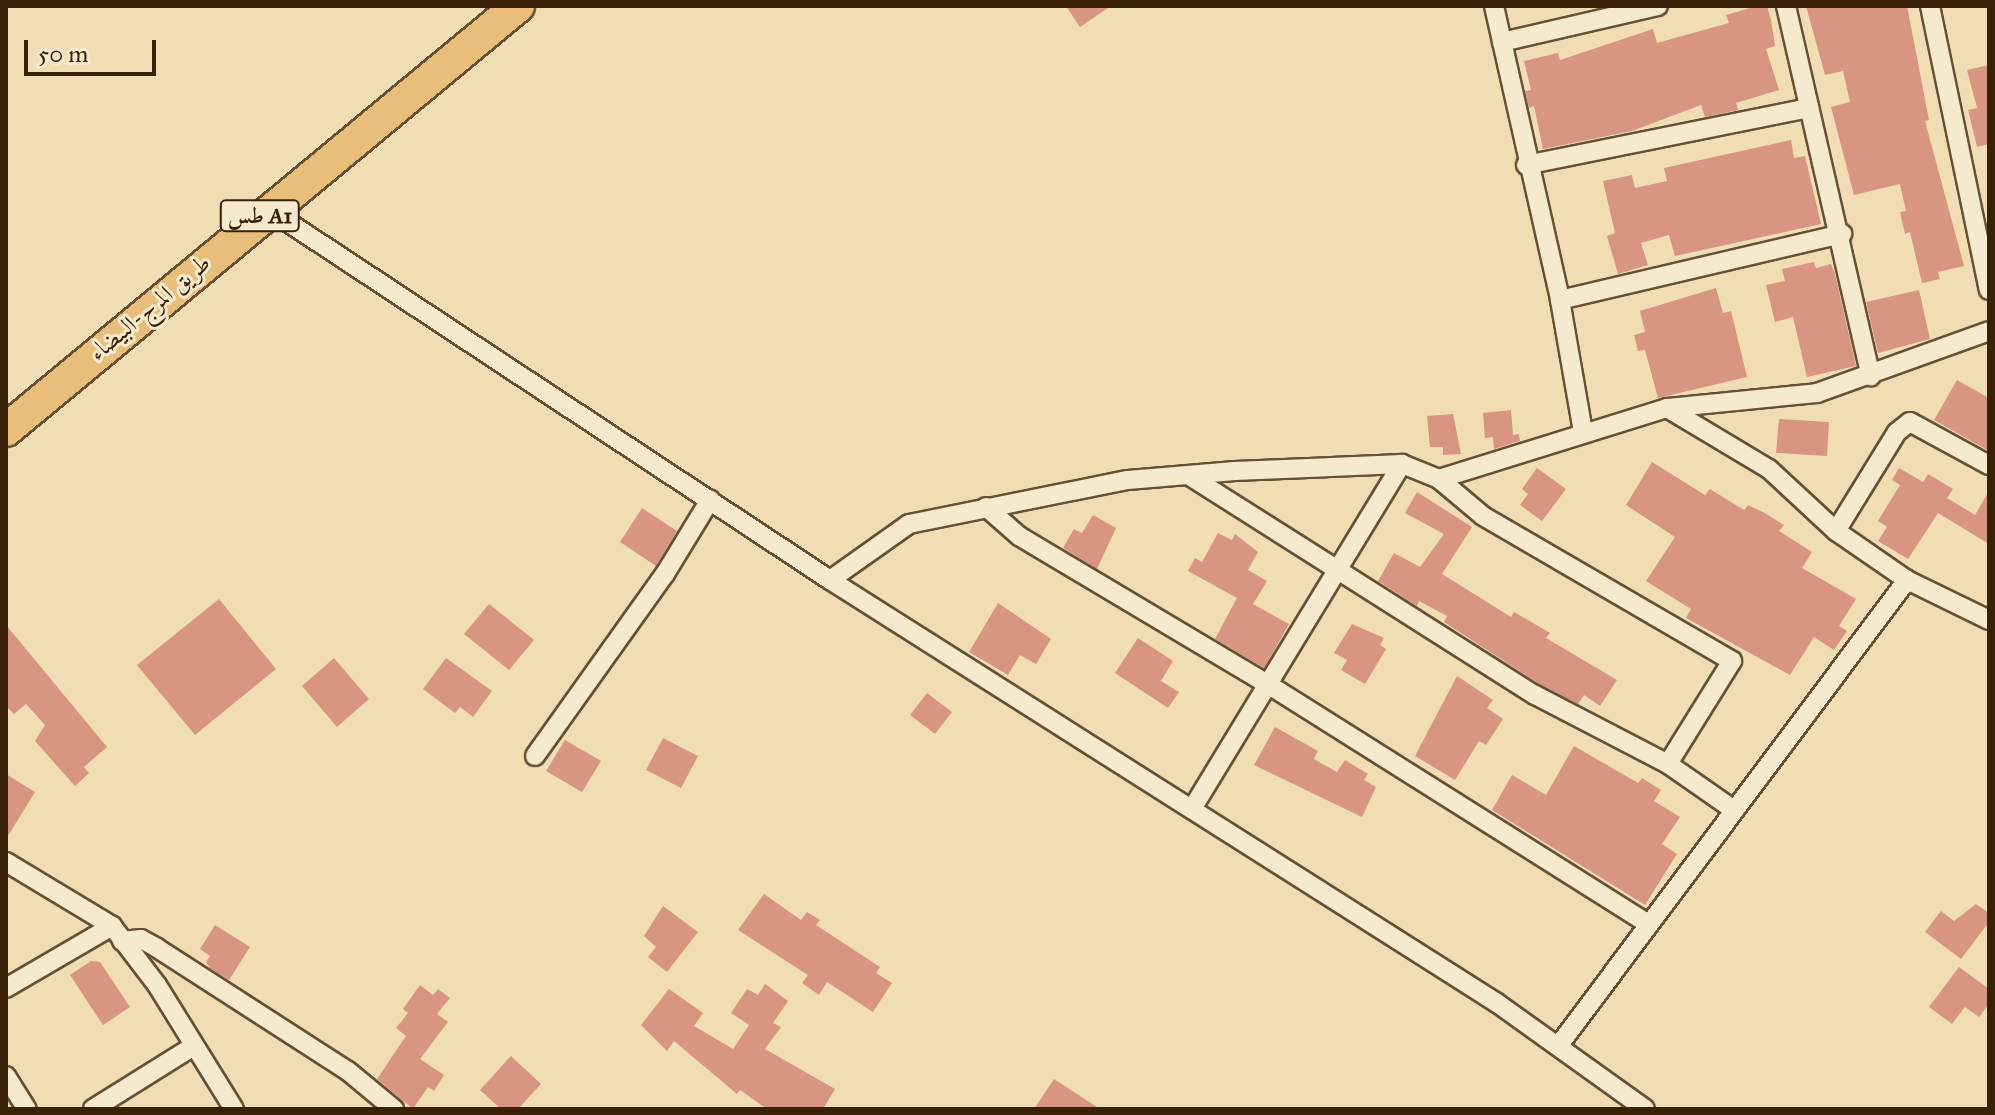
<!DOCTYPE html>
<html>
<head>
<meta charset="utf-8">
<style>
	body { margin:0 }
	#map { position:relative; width:1995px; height:1115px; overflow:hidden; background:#f0ddb4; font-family:"IM FELL Great Primer",Amiri,serif }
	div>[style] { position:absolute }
	.building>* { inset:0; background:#d89582 }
	.roads { filter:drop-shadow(2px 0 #675033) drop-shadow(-2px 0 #675033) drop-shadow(0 2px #675033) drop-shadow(0 -2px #675033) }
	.street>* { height:18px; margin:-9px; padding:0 9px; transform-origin:9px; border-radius:9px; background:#f5e9ce }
	.highway>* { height:32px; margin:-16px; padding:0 16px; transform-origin:16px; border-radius:16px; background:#e8be7a }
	span { translate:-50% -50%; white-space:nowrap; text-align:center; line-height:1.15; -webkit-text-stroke:6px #f5e9ce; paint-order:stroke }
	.shield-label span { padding:2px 6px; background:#f5e9ce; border:2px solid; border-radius:6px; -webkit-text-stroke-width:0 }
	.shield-label { font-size:22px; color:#392108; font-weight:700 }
	.street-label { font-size:24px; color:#392108 }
	.frame { position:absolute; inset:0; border:8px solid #392108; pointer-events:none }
	.scale { position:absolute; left:24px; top:40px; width:132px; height:36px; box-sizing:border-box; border:4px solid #392108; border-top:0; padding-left:10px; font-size:24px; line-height:28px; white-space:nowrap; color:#392108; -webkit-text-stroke:6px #f5e9ce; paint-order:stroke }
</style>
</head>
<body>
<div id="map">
	<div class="building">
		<i style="clip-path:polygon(1066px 6px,1111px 6px,1080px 27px)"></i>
		<i style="clip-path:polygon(1757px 6px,1767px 6px,1771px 20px,1775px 46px,1766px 49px,1779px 90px,1736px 103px,1738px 110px,1705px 117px,1701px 105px,1632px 131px,1543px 149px,1534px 106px,1529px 108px,1525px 91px,1531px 90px,1524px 61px,1558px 53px,1560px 60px,1653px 29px,1657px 43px,1729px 23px,1726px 15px)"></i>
		<i style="clip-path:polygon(1806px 6px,1907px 6px,1929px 120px,1925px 121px,1964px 266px,1938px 272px,1940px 279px,1922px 283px,1910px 232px,1905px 234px,1900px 212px,1906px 211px,1900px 184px,1854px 195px,1831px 107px,1850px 102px,1843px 71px,1825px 75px)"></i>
		<i style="clip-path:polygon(1989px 65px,1989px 144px,1977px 147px,1968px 110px,1977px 108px,1967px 70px)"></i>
		<i style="clip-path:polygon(1791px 140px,1794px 158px,1805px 156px,1821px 224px,1675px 256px,1669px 235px,1641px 243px,1648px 265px,1618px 274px,1607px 236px,1615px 233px,1603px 181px,1632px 175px,1635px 188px,1667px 181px,1664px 168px)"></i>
		<i style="clip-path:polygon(1814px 262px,1816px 268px,1831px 264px,1835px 274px,1856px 366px,1807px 377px,1793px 317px,1775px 322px,1766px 285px,1785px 281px,1782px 269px)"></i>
		<i style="clip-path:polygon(1716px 288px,1723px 313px,1731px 311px,1747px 377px,1658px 398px,1645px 350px,1638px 351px,1634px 335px,1645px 332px,1640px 311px)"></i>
		<i style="clip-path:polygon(1919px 290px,1930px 339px,1878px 353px,1866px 302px)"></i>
		<i style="clip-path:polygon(1957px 380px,1989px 398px,1989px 451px,1934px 420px)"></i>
		<i style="clip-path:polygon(1511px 410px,1513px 435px,1519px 434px,1520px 441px,1494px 449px,1493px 437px,1485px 438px,1483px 413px)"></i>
		<i style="clip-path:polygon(1453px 414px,1461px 454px,1443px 455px,1443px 447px,1430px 447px,1427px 416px)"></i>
		<i style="clip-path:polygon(1779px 419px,1829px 422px,1827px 456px,1776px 453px)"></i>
		<i style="clip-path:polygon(1652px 462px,1705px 495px,1710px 489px,1744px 510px,1748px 505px,1763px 512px,1784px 525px,1779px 531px,1812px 552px,1802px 568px,1856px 599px,1839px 626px,1847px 631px,1834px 650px,1814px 637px,1790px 675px,1686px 618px,1691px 609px,1646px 581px,1675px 537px,1626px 505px)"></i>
		<i style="clip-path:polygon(1537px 468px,1566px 489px,1542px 521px,1520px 505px,1528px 494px,1522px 489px)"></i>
		<i style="clip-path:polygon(1899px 468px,1923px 482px,1928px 474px,1953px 489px,1947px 498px,1975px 515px,1989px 491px,1989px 544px,1938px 513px,1908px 559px,1878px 541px,1887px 527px,1878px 521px,1900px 485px,1892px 480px)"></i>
		<i style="clip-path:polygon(1417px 492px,1472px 527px,1442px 574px,1511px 617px,1514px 612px,1550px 633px,1546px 638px,1617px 680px,1600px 706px,1584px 695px,1578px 704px,1541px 685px,1444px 622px,1447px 616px,1419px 601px,1417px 606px,1378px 581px,1394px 553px,1420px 567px,1444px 534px,1405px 513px)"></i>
		<i style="clip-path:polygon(642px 508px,677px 531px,656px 566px,620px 542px)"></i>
		<i style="clip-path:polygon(1093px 515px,1116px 528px,1097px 569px,1063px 548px,1074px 529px,1082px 533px)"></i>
		<i style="clip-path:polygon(1218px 533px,1232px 540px,1235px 534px,1258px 552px,1248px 570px,1267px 581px,1253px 604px,1289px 624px,1264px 668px,1215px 639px,1237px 598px,1188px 571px,1195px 558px,1202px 562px)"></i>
		<i style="clip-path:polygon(219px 599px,276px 669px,195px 735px,137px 665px)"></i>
		<i style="clip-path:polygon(998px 603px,1051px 639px,1036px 664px,1020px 655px,1008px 675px,969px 652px)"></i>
		<i style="clip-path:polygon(489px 604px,534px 640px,509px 670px,464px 634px)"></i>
		<i style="clip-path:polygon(1352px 624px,1384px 638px,1380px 645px,1386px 649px,1365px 684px,1341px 670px,1347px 660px,1334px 653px)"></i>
		<i style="clip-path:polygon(6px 625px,107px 747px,84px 767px,89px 773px,75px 786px,35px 741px,45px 725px,26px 704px,14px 714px,6px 706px)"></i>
		<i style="clip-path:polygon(1138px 638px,1173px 661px,1161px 681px,1179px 692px,1168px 708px,1115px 673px)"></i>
		<i style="clip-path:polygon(334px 658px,369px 699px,337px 727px,302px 686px)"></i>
		<i style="clip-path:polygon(446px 658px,492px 691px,473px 717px,460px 707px,455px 713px,423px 689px)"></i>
		<i style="clip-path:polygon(1457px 676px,1493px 700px,1487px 708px,1503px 719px,1486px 745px,1479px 741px,1455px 780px,1415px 756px)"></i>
		<i style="clip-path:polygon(927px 693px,952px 712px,935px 734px,910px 715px)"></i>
		<i style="clip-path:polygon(1275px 727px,1318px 751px,1314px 759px,1337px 772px,1345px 760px,1368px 774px,1364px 780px,1376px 787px,1362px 817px,1254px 765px)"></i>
		<i style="clip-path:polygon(663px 738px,698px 756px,681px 788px,646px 770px)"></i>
		<i style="clip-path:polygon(565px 740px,601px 761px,582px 792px,546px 771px)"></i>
		<i style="clip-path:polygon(1574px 746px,1638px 783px,1642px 778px,1661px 790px,1654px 801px,1680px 817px,1662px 844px,1677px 854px,1645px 905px,1492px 810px,1512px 775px,1546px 795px)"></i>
		<i style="clip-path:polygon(6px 774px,35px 792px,6px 839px)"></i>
		<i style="clip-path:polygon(764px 894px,801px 920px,807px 912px,820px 920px,816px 925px,880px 967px,876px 973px,892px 983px,873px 1012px,827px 982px,819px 995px,802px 983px,808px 975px,738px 930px)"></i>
		<i style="clip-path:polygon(1976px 904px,1989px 913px,1989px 922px,1961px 959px,1925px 932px,1941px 911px,1954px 921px)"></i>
		<i style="clip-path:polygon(663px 906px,698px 932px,667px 972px,648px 957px,656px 947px,644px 936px)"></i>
		<i style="clip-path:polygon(215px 925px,250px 947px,229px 980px,210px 968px,206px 962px,210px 956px,200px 949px)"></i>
		<i style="clip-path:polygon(91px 961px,100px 962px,130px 1007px,103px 1025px,70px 975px)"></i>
		<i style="clip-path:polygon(1959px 967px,1989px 989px,1989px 1004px,1979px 1017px,1965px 1007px,1952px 1024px,1929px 1007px)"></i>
		<i style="clip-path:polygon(765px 984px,788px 1001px,773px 1023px,781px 1027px,765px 1049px,835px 1089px,823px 1109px,767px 1109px,740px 1090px,737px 1094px,674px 1041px,667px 1051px,641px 1025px,669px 989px,703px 1013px,694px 1026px,733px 1049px,749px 1025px,731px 1013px,747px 989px,758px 995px)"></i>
		<i style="clip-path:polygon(420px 985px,433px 995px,438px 989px,450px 998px,437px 1014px,448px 1022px,420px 1059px,444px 1075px,434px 1091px,428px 1087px,413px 1109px,377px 1079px,406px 1036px,396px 1028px,408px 1013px,403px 1009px)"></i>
		<i style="clip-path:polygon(511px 1056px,541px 1084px,518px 1109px,501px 1109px,480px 1090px)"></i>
		<i style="clip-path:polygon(1054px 1079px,1100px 1109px,1034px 1109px)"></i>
	</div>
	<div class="roads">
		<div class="street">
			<i style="left:1494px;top:6px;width:301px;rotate:77.3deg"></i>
			<i style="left:1560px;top:300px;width:134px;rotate:80.1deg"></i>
			<i style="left:1786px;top:6px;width:380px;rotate:77.1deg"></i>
			<i style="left:1930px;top:6px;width:290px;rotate:78.3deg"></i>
			<i style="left:1502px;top:42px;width:160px;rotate:-13deg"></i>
			<i style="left:1526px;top:165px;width:289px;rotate:-11.4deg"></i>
			<i style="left:268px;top:209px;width:673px;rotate:33.43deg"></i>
			<i style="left:830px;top:580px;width:790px;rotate:32.38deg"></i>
			<i style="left:1497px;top:1003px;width:182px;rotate:35.6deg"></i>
			<i style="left:1560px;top:300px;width:290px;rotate:-13.2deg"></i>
			<i style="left:1667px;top:408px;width:119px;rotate:30.9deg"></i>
			<i style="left:1769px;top:469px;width:91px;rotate:42.8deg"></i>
			<i style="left:1836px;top:531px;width:86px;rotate:34.6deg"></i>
			<i style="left:1907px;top:580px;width:91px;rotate:26deg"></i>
			<i style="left:1188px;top:475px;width:411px;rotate:32.4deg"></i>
			<i style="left:1535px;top:695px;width:150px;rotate:27.4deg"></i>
			<i style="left:1668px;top:764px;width:80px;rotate:34.9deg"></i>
			<i style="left:1439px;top:479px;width:57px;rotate:40.1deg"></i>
			<i style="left:1483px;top:516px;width:288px;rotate:30.2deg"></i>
			<i style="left:1732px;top:661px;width:121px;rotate:121.9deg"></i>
			<i style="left:986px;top:507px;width:44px;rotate:41.3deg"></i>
			<i style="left:1019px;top:536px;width:291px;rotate:30.8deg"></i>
			<i style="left:1269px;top:685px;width:449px;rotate:32.2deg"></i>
			<i style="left:1836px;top:531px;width:116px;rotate:-58.4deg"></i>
			<i style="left:1897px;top:432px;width:16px;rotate:-38deg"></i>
			<i style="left:1910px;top:422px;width:90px;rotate:28.6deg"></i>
			<i style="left:830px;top:580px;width:97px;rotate:-35.3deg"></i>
			<i style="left:909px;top:524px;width:223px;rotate:-11.4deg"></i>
			<i style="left:1128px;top:480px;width:107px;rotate:-4.8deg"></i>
			<i style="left:1235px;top:471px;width:167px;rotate:-2.4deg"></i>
			<i style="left:1402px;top:464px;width:40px;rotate:22deg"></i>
			<i style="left:1439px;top:479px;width:239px;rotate:-17.3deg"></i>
			<i style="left:1667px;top:408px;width:151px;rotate:-5.7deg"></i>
			<i style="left:1817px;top:393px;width:183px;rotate:-19.8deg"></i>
			<i style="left:535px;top:756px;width:224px;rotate:-54.5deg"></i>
			<i style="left:665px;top:574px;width:87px;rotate:-58.7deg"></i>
			<i style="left:1192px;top:809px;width:404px;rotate:-58.7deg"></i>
			<i style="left:6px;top:862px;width:124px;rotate:31.1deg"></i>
			<i style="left:112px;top:926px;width:74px;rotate:52.7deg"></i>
			<i style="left:157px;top:985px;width:146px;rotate:58.2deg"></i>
			<i style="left:122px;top:941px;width:19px;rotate:-6deg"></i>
			<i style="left:141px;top:939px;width:18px;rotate:29deg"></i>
			<i style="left:157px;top:948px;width:227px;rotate:32.8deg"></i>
			<i style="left:348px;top:1071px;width:60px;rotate:39.6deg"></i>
			<i style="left:6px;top:988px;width:123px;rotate:-30.3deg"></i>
			<i style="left:1559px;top:1045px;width:581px;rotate:-53.19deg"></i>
			<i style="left:6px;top:1076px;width:39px;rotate:58deg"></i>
			<i style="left:93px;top:1109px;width:119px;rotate:-32deg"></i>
		</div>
		<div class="highway">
			<i style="left:6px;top:430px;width:665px;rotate:-39.63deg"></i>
		</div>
	</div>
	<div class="shield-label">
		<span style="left:260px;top:216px">طس A1</span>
	</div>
	<div class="street-label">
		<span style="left:150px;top:308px;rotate:-40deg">طريق المرج-البيضاء</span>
	</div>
	<div class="frame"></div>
	<div class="scale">50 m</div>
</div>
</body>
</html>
